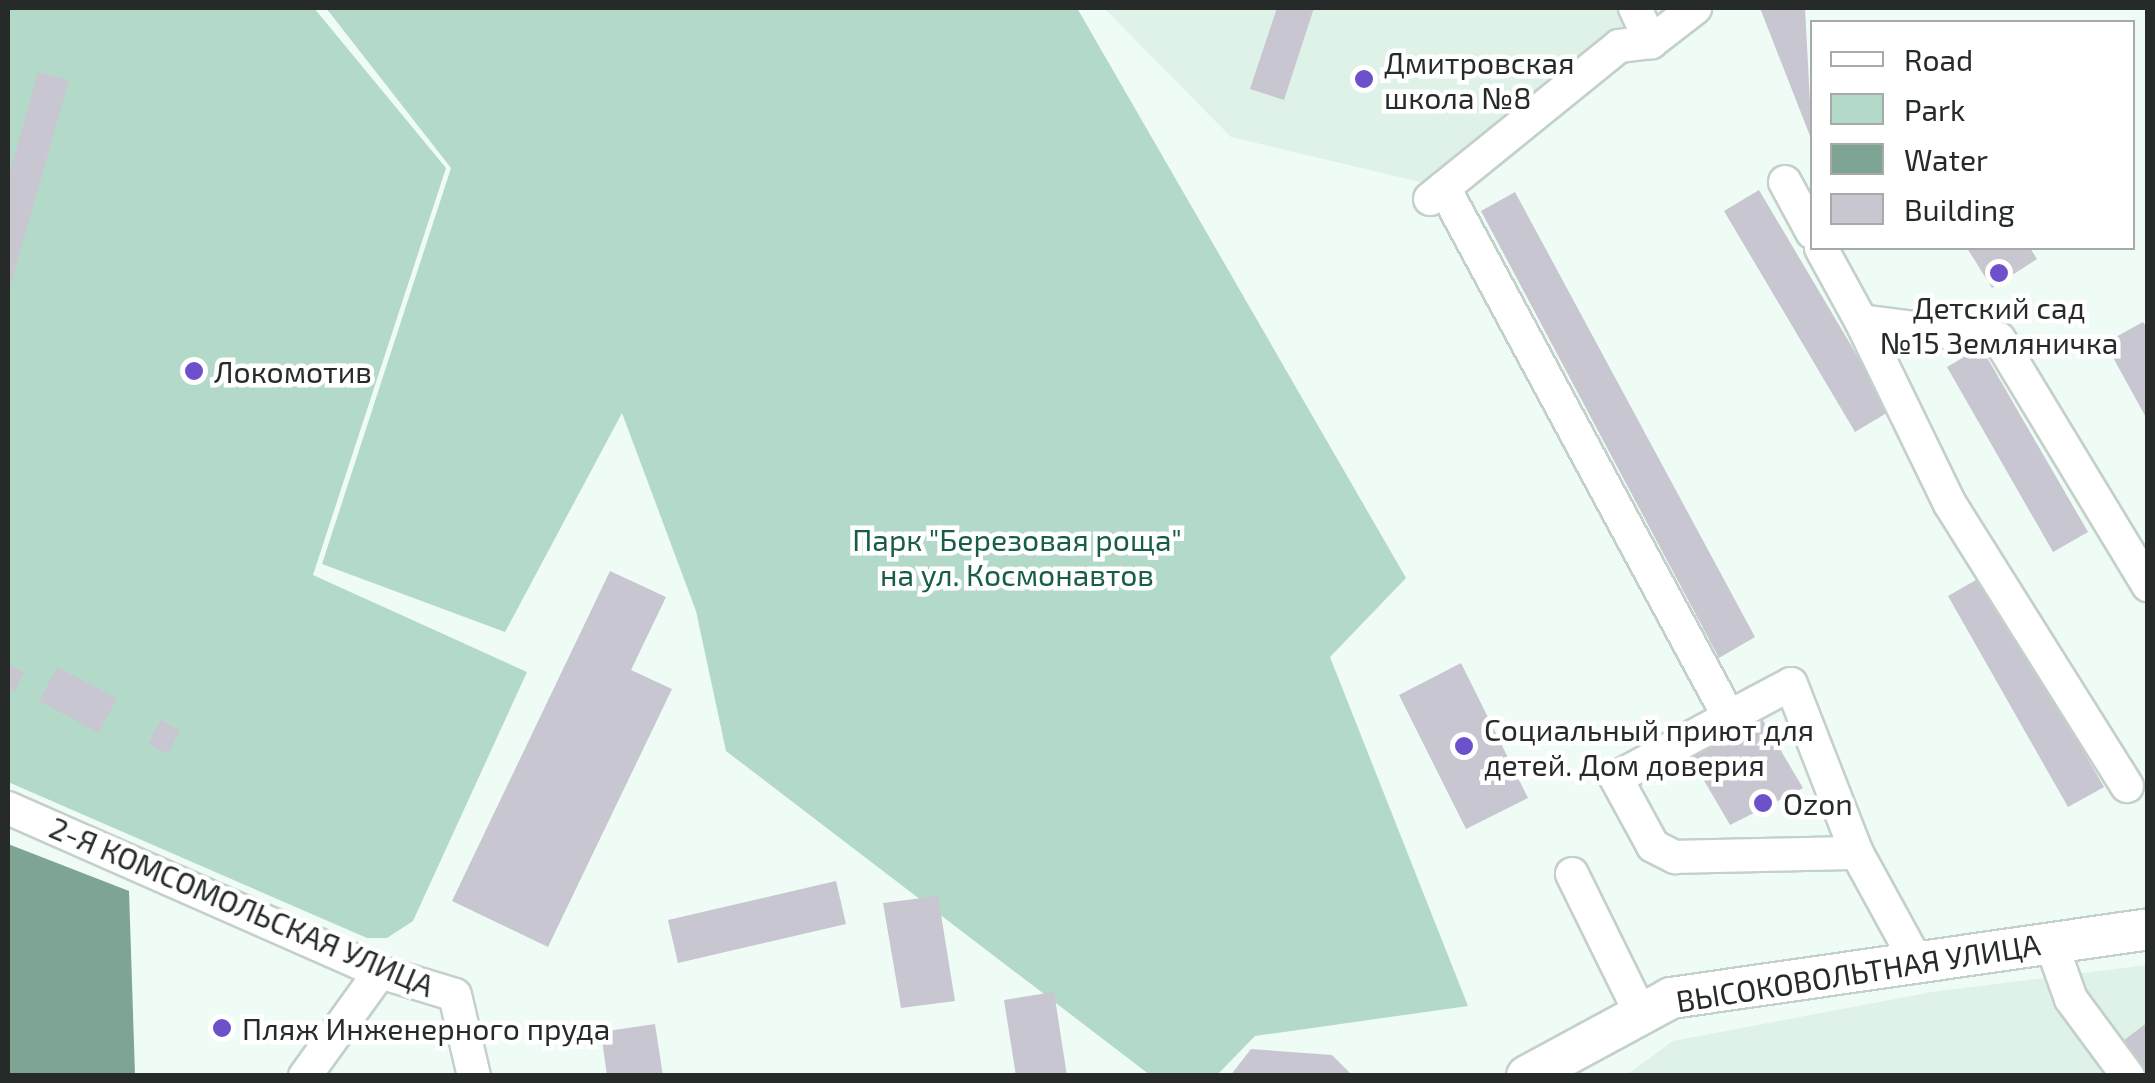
<!DOCTYPE html>
<html>
<head>
<meta charset="utf-8">
<style>
	body { margin:0 }
	#map { position:relative; width:2155px; height:1083px; overflow:hidden; background:#effbf5; font-family:"Exo 2",sans-serif }
	div>[style] { position:absolute }
	.built>* { inset:0; background:#def2e8 }
	.green>* { inset:0; background:#b3dac8 }
	.water>* { inset:0; background:#7ea494 }
	.building>* { inset:0; background:#c7c6d1 }
	.roads { filter:drop-shadow(2px 0 #c4d0ca) drop-shadow(-2px 0 #c4d0ca) drop-shadow(0 2px #c4d0ca) drop-shadow(0 -2px #c4d0ca) }
	.minor>* { height:32px; margin:-16px; padding:0 16px; transform-origin:16px; border-radius:16px; background:#fff }
	.major>* { height:40px; margin:-20px; padding:0 20px; transform-origin:20px; border-radius:20px; background:#fff }
	.dots>* { width:28px; height:28px; translate:-50% -50%; box-sizing:border-box; border:5px solid #fff; border-radius:50% }
	span { translate:-50% -50%; white-space:nowrap; text-align:center; line-height:1.15; -webkit-text-stroke:9px #fff; paint-order:stroke }
	.poi-label { font-size:30px; color:#262a28 }
	.left { translate:0 -50%; text-align:left }
	.park-label { font-size:30px; color:#185e46 }
	.street-label { font-size:30px; color:#262a28 }
	.frame { position:absolute; inset:0; border:10px solid #262a28; pointer-events:none }
	.legend { position:absolute; left:1810px; top:20px; width:325px; height:230px; box-sizing:border-box; background:#fff; border:2px solid #a8aaa9; margin:0; padding:12px 18px; list-style:none; font-size:30px; color:#262a28 }
	.legend li { display:flex; align-items:center; gap:20px; height:50px }
	.legend b { width:50px; border:2px solid #a8aaa9 }
</style>
</head>
<body>
<div id="map">
	<div class="built">
		<i style="clip-path:polygon(1104px 8px,1621px 8px,1628px 21px,1424px 183px,1231px 137px)"></i>
		<i style="clip-path:polygon(2147px 965px,2147px 1075px,1625px 1076px,1673px 1041px,1932px 992px)"></i>
	</div>
	<div class="green">
		<i style="clip-path:polygon(8px 8px,314px 8px,446px 168px,313px 575px,527px 672px,413px 921px,387px 938px,367px 938px,8px 782px)"></i>
		<i style="clip-path:polygon(326px 8px,1077px 8px,1406px 578px,1330px 657px,1468px 1006px,1255px 1036px,1217px 1075px,1150px 1075px,726px 751px,696px 611px,622px 413px,505px 632px,322px 564px,451px 168px)"></i>
	</div>
	<div class="water">
		<i style="clip-path:polygon(8px 844px,129px 891px,135px 1075px,8px 1075px)"></i>
	</div>
	<div class="building">
		<i style="clip-path:polygon(1277px 8px,1314px 8px,1284px 100px,1250px 89px)"></i>
		<i style="clip-path:polygon(1760px 8px,1805px 8px,1812px 141px)"></i>
		<i style="clip-path:polygon(38px 72px,69px 80px,9px 291px,8px 180px)"></i>
		<i style="clip-path:polygon(1759px 190px,1890px 411px,1855px 432px,1724px 211px)"></i>
		<i style="clip-path:polygon(1515px 192px,1755px 637px,1719px 658px,1481px 211px)"></i>
		<i style="clip-path:polygon(1967px 248px,2030px 248px,2037px 259px,1992px 288px)"></i>
		<i style="clip-path:polygon(2143px 322px,2148px 330px,2148px 421px,2105px 343px)"></i>
		<i style="clip-path:polygon(1981px 347px,2088px 532px,2053px 552px,1947px 367px)"></i>
		<i style="clip-path:polygon(610px 571px,666px 597px,631px 670px,672px 689px,548px 947px,452px 901px)"></i>
		<i style="clip-path:polygon(1983px 576px,2104px 787px,2068px 807px,1948px 596px)"></i>
		<i style="clip-path:polygon(1461px 663px,1528px 798px,1466px 829px,1399px 695px)"></i>
		<i style="clip-path:polygon(8px 664px,24px 672px,15px 692px,8px 689px)"></i>
		<i style="clip-path:polygon(57px 667px,117px 698px,99px 733px,39px 701px)"></i>
		<i style="clip-path:polygon(1758px 712px,1803px 788px,1730px 825px,1688px 753px)"></i>
		<i style="clip-path:polygon(160px 720px,180px 730px,168px 754px,148px 744px)"></i>
		<i style="clip-path:polygon(836px 881px,846px 924px,678px 963px,668px 920px)"></i>
		<i style="clip-path:polygon(938px 896px,955px 1001px,901px 1008px,883px 903px)"></i>
		<i style="clip-path:polygon(1054px 992px,1067px 1076px,1016px 1076px,1004px 1000px)"></i>
		<i style="clip-path:polygon(2148px 1022px,2148px 1073px,2123px 1041px)"></i>
		<i style="clip-path:polygon(655px 1024px,663px 1076px,607px 1076px,601px 1032px)"></i>
		<i style="clip-path:polygon(1251px 1049px,1332px 1055px,1353px 1076px,1230px 1076px)"></i>
	</div>
	<div class="roads">
		<div class="minor">
			<i style="left:1635px;top:8px;width:38px;rotate:65deg"></i>
			<i style="left:1651px;top:42px;width:56px;rotate:-37.7deg"></i>
			<i style="left:1785px;top:182px;width:57px;rotate:61.6deg"></i>
			<i style="left:1444px;top:188px;width:601px;rotate:61.69deg"></i>
			<i style="left:1729px;top:717px;width:70px;rotate:-28deg"></i>
			<i style="left:1791px;top:684px;width:181px;rotate:68.7deg"></i>
			<i style="left:1857px;top:853px;width:121px;rotate:61.3deg"></i>
			<i style="left:1430px;top:199px;width:243px;rotate:-39deg"></i>
			<i style="left:1619px;top:46px;width:32px;rotate:-7deg"></i>
			<i style="left:1821px;top:248px;width:83px;rotate:61.3deg"></i>
			<i style="left:1861px;top:321px;width:139px;rotate:7.4deg"></i>
			<i style="left:1999px;top:339px;width:288px;rotate:58.8deg"></i>
			<i style="left:1861px;top:321px;width:203px;rotate:64.1deg"></i>
			<i style="left:1950px;top:504px;width:333px;rotate:57.9deg"></i>
			<i style="left:1729px;top:717px;width:128px;rotate:151.6deg"></i>
			<i style="left:1616px;top:778px;width:77px;rotate:61.4deg"></i>
			<i style="left:1653px;top:846px;width:25px;rotate:27deg"></i>
			<i style="left:1675px;top:857px;width:182px;rotate:-1.3deg"></i>
			<i style="left:8px;top:808px;width:407px;rotate:23.8deg"></i>
			<i style="left:380px;top:972px;width:78px;rotate:17deg"></i>
			<i style="left:455px;top:995px;width:83px;rotate:76.8deg"></i>
			<i style="left:1572px;top:874px;width:154px;rotate:63.8deg"></i>
			<i style="left:2051px;top:943px;width:59px;rotate:70.3deg"></i>
			<i style="left:2071px;top:999px;width:96px;rotate:53.5deg"></i>
			<i style="left:305px;top:1076px;width:128px;rotate:-54.2deg"></i>
		</div>
		<div class="major">
			<i style="left:1527px;top:1076px;width:164px;rotate:-28.4deg"></i>
			<i style="left:1671px;top:998px;width:482px;rotate:-8.2deg"></i>
		</div>
	</div>
	<div class="dots">
		<i style="left:1364px;top:79px;background:#6d51ca"></i>
		<i style="left:1999px;top:273px;background:#6d51ca"></i>
		<i style="left:194px;top:371px;background:#6d51ca"></i>
		<i style="left:1464px;top:746px;background:#6d51ca"></i>
		<i style="left:1763px;top:803px;background:#6d51ca"></i>
		<i style="left:222px;top:1028px;background:#6d51ca"></i>
	</div>
	<div class="poi-label">
		<span class="left" style="left:1384px;top:79px">Дмитровская<br>школа №8</span>
		<span style="left:1999px;top:324px">Детский сад<br>№15 Земляничка</span>
		<span class="left" style="left:214px;top:371px">Локомотив</span>
		<span class="left" style="left:1484px;top:746px">Социальный приют для<br>детей. Дом доверия</span>
		<span class="left" style="left:1783px;top:803px">Ozon</span>
		<span class="left" style="left:242px;top:1028px">Пляж Инженерного пруда</span>
	</div>
	<div class="park-label">
		<span style="left:1017px;top:556px">Парк "Березовая роща"<br>на ул. Космонавтов</span>
	</div>
	<div class="street-label">
		<span style="left:242px;top:906px;rotate:23deg">2-Я КОМСОМОЛЬСКАЯ УЛИЦА</span>
		<span style="left:1858px;top:972px;rotate:-9deg">ВЫСОКОВОЛЬТНАЯ УЛИЦА</span>
	</div>
	<div class="frame"></div>
	<ul class="legend">
	<li><b style="height:12px;background:#fff"></b>Road</li>
	<li><b style="height:28px;background:#b3dac8"></b>Park</li>
	<li><b style="height:28px;background:#7ea494"></b>Water</li>
	<li><b style="height:28px;background:#c7c6d1"></b>Building</li>
	</ul>
</div>
</body>
</html>
